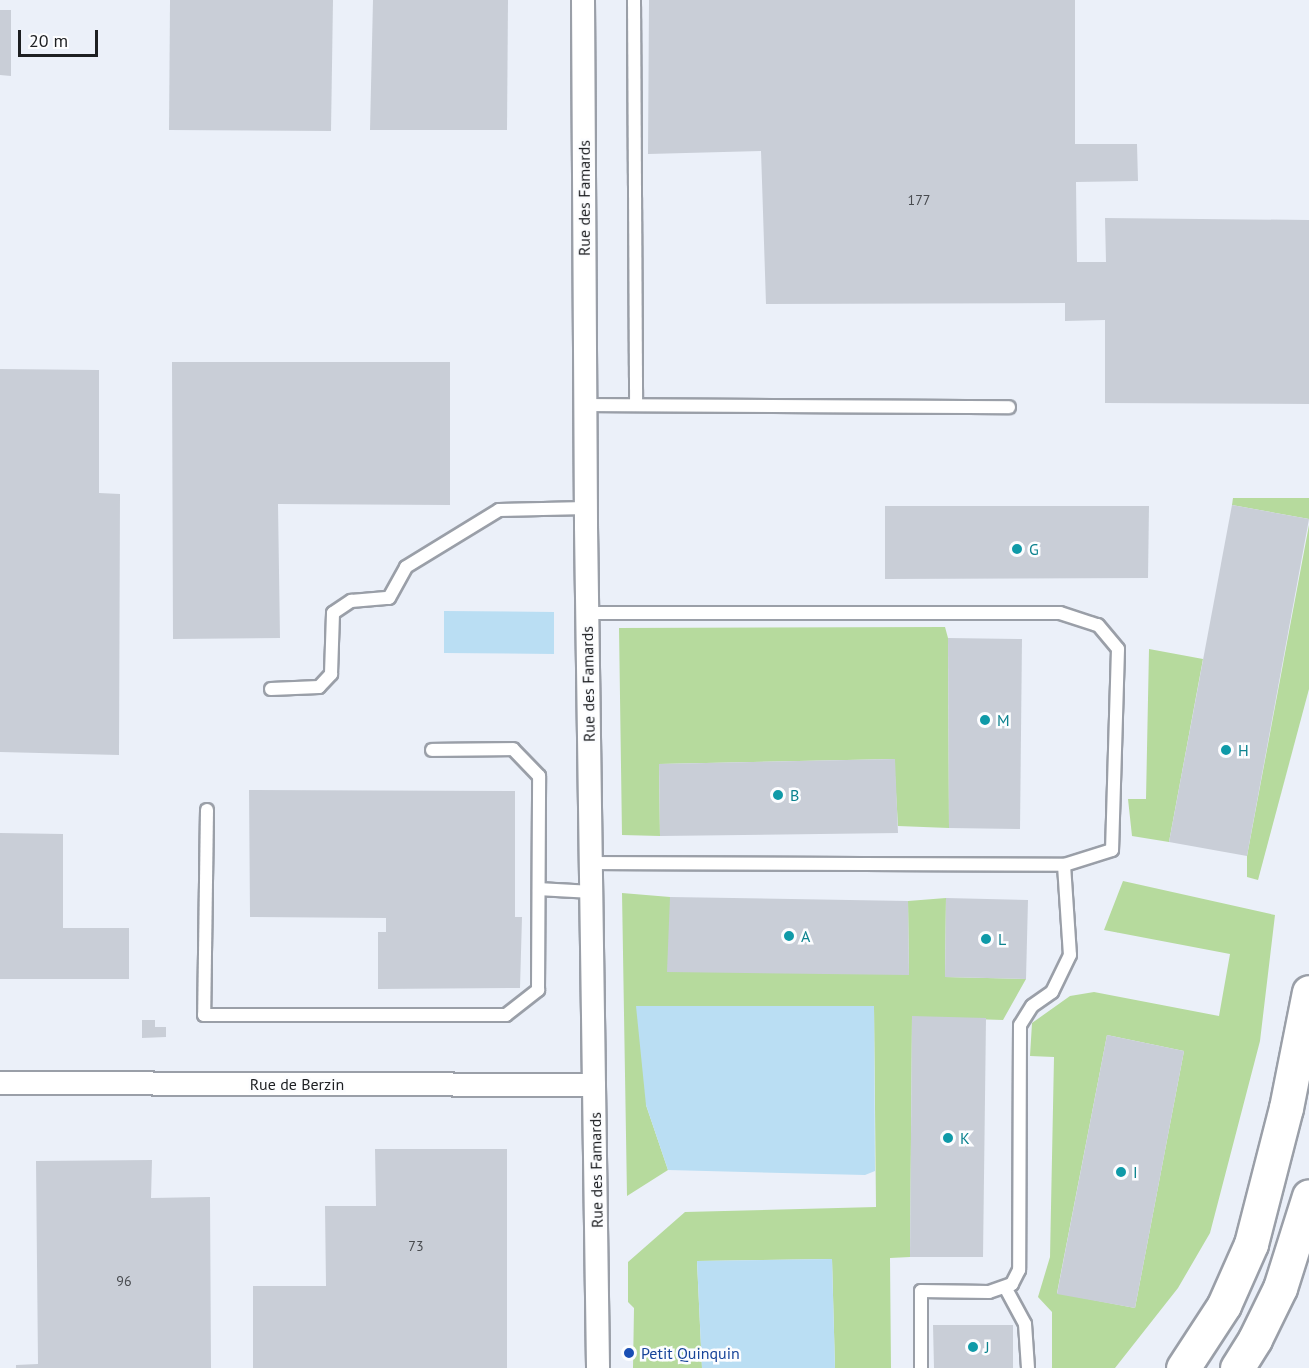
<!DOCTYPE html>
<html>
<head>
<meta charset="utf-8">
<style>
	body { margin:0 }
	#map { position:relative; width:1309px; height:1368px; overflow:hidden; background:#ebf0f9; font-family:"PT Sans",sans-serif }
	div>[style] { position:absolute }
	.green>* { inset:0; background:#b6da9d }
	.water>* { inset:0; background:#badef3 }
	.building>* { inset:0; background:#c9ced7 }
	.roads { filter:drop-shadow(2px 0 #9a9fa8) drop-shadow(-2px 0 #9a9fa8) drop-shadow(0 2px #9a9fa8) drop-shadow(0 -2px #9a9fa8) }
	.lane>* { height:12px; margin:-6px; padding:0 6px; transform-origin:6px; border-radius:6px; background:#fff }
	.street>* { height:22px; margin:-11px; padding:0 11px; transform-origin:11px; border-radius:11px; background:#fff }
	.primary>* { height:33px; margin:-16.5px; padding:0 16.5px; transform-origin:16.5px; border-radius:16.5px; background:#fff }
	.dots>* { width:16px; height:16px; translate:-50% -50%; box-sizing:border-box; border:3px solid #fcfdff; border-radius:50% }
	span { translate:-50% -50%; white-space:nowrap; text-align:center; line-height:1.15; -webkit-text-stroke:5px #fcfdff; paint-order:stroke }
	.number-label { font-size:14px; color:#484b4f }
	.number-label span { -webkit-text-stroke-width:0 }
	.street-label { font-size:16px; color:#1d1f22 }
	.culture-label { font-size:16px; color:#0d838f }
	.left { translate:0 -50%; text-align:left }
	.transit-label { font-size:16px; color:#164399 }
	.scale { position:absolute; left:18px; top:30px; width:80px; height:27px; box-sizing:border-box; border:3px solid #1d1f22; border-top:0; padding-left:8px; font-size:18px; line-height:21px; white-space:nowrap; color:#1d1f22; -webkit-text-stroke:4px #fcfdff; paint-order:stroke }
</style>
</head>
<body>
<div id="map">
	<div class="green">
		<i style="clip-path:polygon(1233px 498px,1309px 498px,1309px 519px,1232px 505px)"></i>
		<i style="clip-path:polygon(1309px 525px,1309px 689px,1258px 880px,1247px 877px,1247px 856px)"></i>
		<i style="clip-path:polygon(945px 627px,948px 638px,949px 828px,898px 826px,894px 759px,659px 764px,660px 836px,622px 835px,619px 628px)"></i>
		<i style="clip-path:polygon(1149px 649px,1203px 659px,1169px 842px,1132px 836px,1128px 799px,1146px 799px)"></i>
		<i style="clip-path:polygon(evenodd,1123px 881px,1275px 915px,1260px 1041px,1210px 1233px,1178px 1288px,1115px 1368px,1052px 1368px,1052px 1312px,1038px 1297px,1050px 1257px,1054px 1057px,1030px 1056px,1032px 1023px,1070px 996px,1094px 992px,1219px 1016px,1230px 954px,1104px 930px,1123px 881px,1107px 1035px,1184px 1051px,1135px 1308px,1057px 1293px,1107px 1035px)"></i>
		<i style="clip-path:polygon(622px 893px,670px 897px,909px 974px,908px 901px,946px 898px,945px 977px,1026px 979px,1003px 1020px,912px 1017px,910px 1257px,890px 1258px,891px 1368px,835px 1368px,832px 1259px,697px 1261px,702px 1368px,633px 1368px,634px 1308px,628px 1302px,628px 1262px,685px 1212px,876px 1207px,874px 1007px,646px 1105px,668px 1170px,627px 1196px)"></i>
	</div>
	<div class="water">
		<i style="clip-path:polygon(444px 611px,554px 612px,554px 654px,444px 653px)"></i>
		<i style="clip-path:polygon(636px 1006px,874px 1006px,875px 1171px,865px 1175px,668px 1170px,646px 1105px)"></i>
		<i style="clip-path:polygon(832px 1259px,835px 1368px,702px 1368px,697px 1261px)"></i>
	</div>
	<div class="building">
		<i style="clip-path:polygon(170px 0,333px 0,331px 131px,169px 130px)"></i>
		<i style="clip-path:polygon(373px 0,508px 0,507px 130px,370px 130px)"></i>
		<i style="clip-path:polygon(649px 0,1075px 0,1075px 144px,1137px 144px,1138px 181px,1076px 182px,1077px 262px,1106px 262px,1105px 218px,1309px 220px,1309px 404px,1105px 403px,1105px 320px,1065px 321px,1065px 303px,766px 304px,761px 151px,648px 154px)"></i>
		<i style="clip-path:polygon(0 10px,11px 10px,11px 76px,0 75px)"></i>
		<i style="clip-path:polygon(172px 362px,450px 362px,450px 505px,278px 504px,280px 638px,173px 639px)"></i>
		<i style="clip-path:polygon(0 369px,99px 370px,99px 493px,120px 494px,119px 755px,0 752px)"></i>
		<i style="clip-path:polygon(1232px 505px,1309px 519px,1247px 856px,1169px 842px)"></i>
		<i style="clip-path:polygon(885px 506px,1149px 506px,1148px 578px,885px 579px)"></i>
		<i style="clip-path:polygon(948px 638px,1022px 639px,1020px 829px,949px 828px)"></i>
		<i style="clip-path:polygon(895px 759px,898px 833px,660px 836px,659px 764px)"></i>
		<i style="clip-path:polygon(249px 790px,515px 791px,515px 917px,522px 917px,520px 988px,378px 989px,378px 932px,386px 932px,386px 918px,250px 917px)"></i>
		<i style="clip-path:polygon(0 833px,63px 834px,63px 928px,129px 928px,129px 979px,0 979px)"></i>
		<i style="clip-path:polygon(670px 897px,908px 901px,909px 975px,667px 972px)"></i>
		<i style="clip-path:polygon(946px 898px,1028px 900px,1026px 979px,945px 977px)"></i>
		<i style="clip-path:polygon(912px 1016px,986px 1018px,983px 1257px,910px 1257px)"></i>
		<i style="clip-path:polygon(142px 1020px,155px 1020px,155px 1027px,166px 1027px,166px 1037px,142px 1038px)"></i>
		<i style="clip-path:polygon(1107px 1035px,1184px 1051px,1135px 1308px,1057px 1294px)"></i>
		<i style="clip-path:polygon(375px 1149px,507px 1149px,507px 1368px,253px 1368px,253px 1286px,326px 1286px,325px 1206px,376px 1206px)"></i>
		<i style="clip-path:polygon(152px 1160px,151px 1198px,210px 1197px,211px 1368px,16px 1368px,16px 1365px,38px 1364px,36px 1161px)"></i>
		<i style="clip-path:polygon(933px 1325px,1013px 1325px,1013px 1368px,934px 1368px)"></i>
	</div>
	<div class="roads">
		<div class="lane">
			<i style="left:634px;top:0;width:405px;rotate:89.7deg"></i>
			<i style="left:585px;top:405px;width:424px;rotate:0.3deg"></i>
			<i style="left:587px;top:613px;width:473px"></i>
			<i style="left:1060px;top:613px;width:40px;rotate:18deg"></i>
			<i style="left:1098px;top:625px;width:31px;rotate:50deg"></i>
			<i style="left:1118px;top:649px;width:201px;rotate:91.7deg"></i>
			<i style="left:1112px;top:850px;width:50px;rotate:162.6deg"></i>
			<i style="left:271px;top:689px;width:48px;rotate:-2.4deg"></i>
			<i style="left:319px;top:687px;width:18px;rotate:-47deg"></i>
			<i style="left:331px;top:674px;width:61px;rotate:-88.1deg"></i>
			<i style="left:333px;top:613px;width:22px;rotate:-34deg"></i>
			<i style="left:351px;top:601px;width:38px;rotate:-5deg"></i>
			<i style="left:389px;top:598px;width:35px;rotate:-61deg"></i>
			<i style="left:406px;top:567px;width:109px;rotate:-31.5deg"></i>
			<i style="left:499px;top:510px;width:87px;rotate:-1.3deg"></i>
			<i style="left:207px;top:810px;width:205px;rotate:90.8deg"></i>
			<i style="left:204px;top:1015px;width:302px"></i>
			<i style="left:506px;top:1015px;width:41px;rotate:-38deg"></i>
			<i style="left:538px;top:990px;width:214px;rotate:-89.7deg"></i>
			<i style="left:539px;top:776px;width:37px;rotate:-134deg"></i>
			<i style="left:513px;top:749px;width:81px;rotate:179.3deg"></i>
			<i style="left:591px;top:863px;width:473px;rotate:0.2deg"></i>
			<i style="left:1064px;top:865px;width:90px;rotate:86.2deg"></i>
			<i style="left:1070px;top:955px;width:41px;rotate:115.9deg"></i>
			<i style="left:1052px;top:992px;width:24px;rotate:145deg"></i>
			<i style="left:1032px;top:1006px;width:22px;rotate:122deg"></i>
			<i style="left:1020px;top:1025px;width:245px;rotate:90.2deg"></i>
			<i style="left:1019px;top:1270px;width:16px;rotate:117deg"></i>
			<i style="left:1012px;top:1284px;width:24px;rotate:161deg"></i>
			<i style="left:989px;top:1292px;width:68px;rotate:-179.2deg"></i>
			<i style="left:921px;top:1291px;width:77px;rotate:90deg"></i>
			<i style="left:539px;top:889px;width:52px;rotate:3.3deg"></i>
			<i style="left:1005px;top:1287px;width:42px;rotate:61.6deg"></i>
			<i style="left:1025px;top:1324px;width:44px;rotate:86.1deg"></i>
		</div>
		<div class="street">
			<i style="left:583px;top:0;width:527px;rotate:89.67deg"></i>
			<i style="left:586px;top:527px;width:841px;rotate:89.18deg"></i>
			<i style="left:0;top:1083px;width:594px;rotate:0.19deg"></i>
		</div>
		<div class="primary">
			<i style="left:1183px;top:1368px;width:75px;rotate:-56.9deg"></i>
			<i style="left:1224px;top:1305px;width:67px;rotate:-66.1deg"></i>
			<i style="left:1251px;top:1244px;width:140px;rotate:-75.6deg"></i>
			<i style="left:1286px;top:1108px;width:118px;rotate:-78.8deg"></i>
			<i style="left:1237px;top:1368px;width:34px;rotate:-58deg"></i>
			<i style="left:1255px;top:1339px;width:57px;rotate:-63.9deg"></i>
			<i style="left:1280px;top:1288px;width:96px;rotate:-72.5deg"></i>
		</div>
	</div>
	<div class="dots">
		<i style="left:1017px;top:549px;background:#0f9aa8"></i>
		<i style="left:985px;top:720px;background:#0f9aa8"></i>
		<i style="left:1226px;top:750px;background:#0f9aa8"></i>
		<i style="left:778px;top:795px;background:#0f9aa8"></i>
		<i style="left:789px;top:936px;background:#0f9aa8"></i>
		<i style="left:986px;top:939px;background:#0f9aa8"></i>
		<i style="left:948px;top:1138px;background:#0f9aa8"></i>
		<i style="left:1121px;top:1172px;background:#0f9aa8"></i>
		<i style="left:973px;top:1347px;background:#0f9aa8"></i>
		<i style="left:629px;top:1353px;background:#1a4fb4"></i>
	</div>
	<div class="number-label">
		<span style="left:919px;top:200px">177</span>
		<span style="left:416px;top:1246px">73</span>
		<span style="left:124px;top:1281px">96</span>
	</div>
	<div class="street-label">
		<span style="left:584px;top:198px;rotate:-90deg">Rue des Famards</span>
		<span style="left:588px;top:684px;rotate:-91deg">Rue des Famards</span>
		<span style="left:297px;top:1084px">Rue de Berzin</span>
		<span style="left:596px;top:1170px;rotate:-91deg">Rue des Famards</span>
	</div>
	<div class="culture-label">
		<span class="left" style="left:1029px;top:549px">G</span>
		<span class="left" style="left:997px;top:720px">M</span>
		<span class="left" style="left:1238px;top:750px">H</span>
		<span class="left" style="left:790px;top:795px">B</span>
		<span class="left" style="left:801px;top:936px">A</span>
		<span class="left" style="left:998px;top:939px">L</span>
		<span class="left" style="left:960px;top:1138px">K</span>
		<span class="left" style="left:1133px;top:1172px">I</span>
		<span class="left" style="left:985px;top:1347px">J</span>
	</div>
	<div class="transit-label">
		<span class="left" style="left:641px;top:1353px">Petit Quinquin</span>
	</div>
	<div class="scale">20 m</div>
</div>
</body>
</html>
